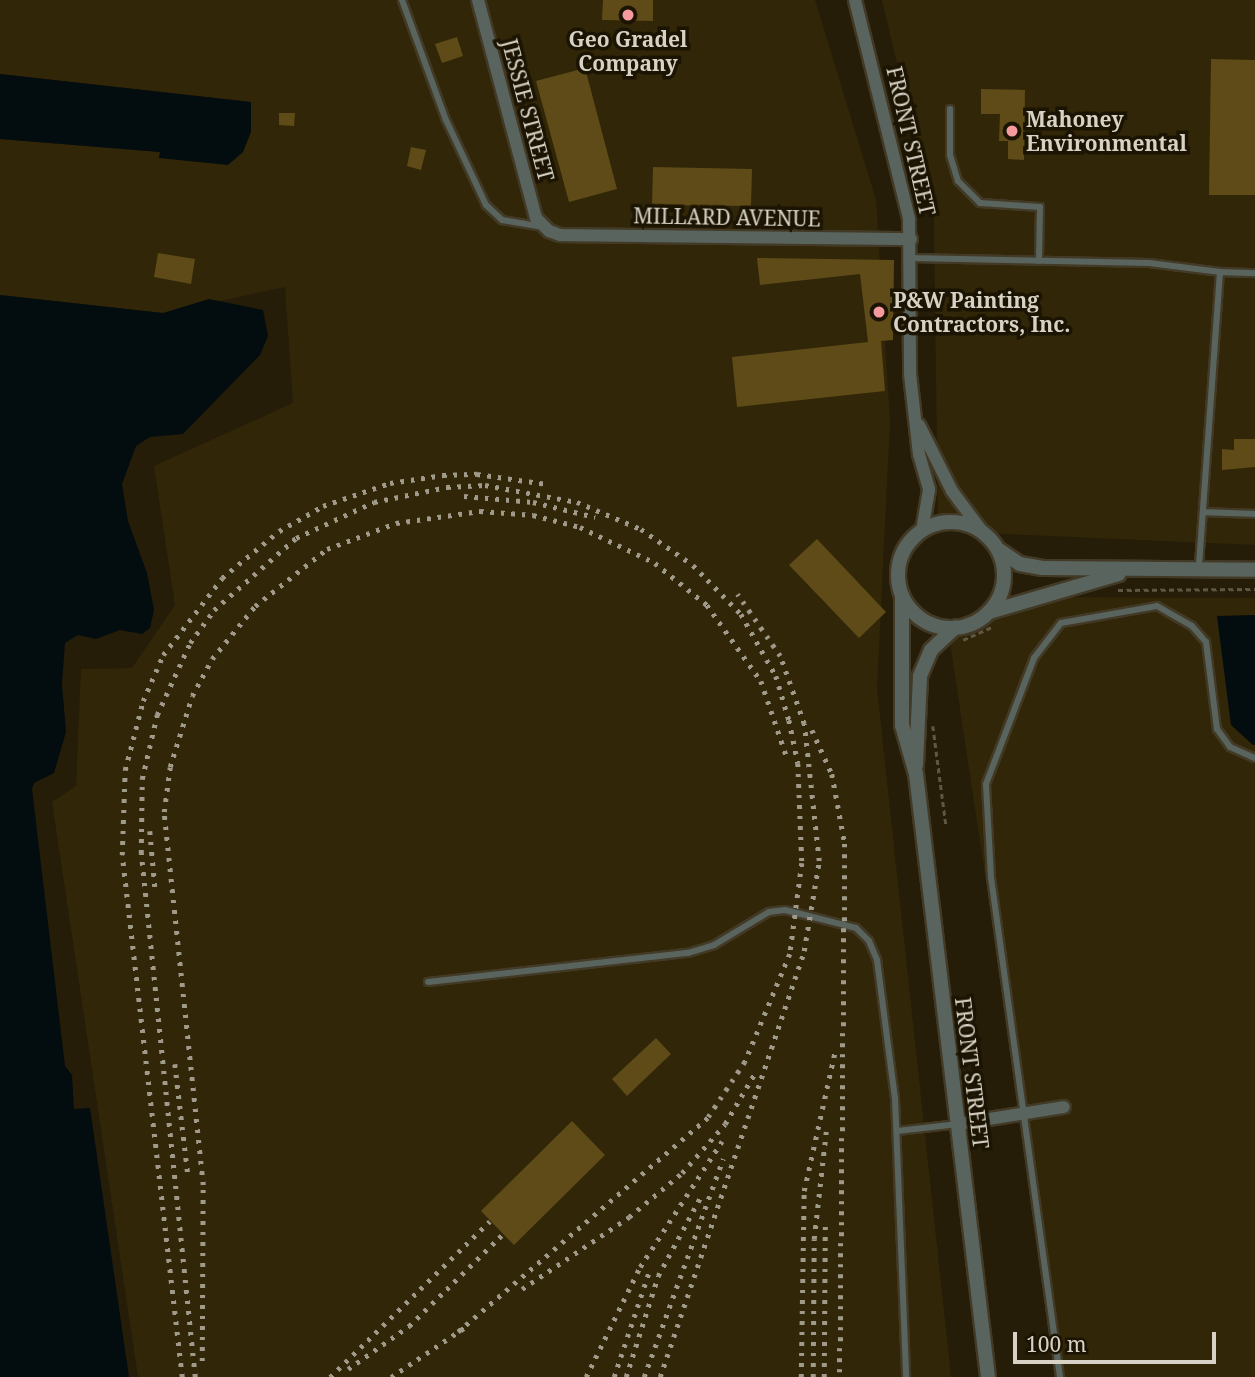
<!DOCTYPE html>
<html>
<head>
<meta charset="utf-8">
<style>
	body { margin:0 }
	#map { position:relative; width:1255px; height:1377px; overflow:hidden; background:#261d08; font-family:"Noto Serif",serif }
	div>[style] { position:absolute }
	.built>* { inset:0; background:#312608 }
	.water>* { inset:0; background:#030c0f }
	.building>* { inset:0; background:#5e4b18 }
	.path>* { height:2.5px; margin-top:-1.25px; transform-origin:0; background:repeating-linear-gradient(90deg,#5f5745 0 5px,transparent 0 8.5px) }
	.roads { filter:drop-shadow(2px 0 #423a26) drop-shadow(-2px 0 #423a26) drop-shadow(0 2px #423a26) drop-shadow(0 -2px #423a26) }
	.service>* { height:6px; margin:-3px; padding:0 3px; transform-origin:3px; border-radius:3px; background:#5a645e }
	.minor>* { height:12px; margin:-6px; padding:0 6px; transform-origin:6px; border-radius:6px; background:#5a645e }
	.tertiary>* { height:14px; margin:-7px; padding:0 7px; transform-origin:7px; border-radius:7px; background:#5a645e }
	.tertiary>.ring { margin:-7px; padding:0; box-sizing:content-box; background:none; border:14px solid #5a645e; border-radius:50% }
	.rail>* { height:4.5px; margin-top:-2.25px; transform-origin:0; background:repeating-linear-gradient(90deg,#a09a8b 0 3.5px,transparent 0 10.5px) }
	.dots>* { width:19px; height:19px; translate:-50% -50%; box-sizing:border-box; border:4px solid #1c1402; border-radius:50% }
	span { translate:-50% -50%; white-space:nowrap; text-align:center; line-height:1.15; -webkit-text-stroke:7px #1c1402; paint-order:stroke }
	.poi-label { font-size:21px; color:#d7d2c5; font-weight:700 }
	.left { translate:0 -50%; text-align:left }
	.street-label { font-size:21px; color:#d7d2c5 }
	.scale { position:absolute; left:1013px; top:1332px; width:203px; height:32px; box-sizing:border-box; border:4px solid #d7d2c5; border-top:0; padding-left:9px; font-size:21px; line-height:24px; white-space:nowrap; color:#d7d2c5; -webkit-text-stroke:5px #1c1402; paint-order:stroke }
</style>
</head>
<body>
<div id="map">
	<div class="built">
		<i style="clip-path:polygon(0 0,815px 0,876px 200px,890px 422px,877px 688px,951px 1377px,138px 1377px,52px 802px,76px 786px,81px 669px,132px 668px,175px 605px,154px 466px,293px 403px,285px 287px,163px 313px,0 295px,0 139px,160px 152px,159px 158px,251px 132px,251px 102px,0 74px)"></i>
		<i style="clip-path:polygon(882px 0,1255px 0,1255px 545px,938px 531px,934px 218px)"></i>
		<i style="clip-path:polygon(1011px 597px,1255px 598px,1255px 1377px,1061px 1377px,947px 623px)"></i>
	</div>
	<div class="water">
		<i style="clip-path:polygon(0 74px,251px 102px,251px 132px,243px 152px,228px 165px,159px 158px,160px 152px,0 139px)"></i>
		<i style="clip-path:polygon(0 295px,163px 313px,209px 299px,263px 310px,268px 336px,260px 355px,183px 434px,150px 437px,136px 446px,122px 484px,128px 521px,147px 573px,154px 610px,150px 628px,142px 634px,120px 630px,96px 639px,78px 635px,65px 643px,62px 684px,66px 732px,54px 773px,34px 783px,32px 789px,65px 1066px,72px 1075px,74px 1109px,90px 1108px,129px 1377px,0 1377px)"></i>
		<i style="clip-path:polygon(1255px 615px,1255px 745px,1253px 745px,1231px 725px,1217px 616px)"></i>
	</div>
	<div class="building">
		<i style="clip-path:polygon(603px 0,653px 0,653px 21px,602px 20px)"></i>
		<i style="clip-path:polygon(457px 37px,463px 56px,442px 63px,435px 44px)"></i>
		<i style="clip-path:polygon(1211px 59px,1255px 60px,1255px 195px,1209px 195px)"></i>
		<i style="clip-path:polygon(585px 68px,617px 189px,569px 202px,536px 81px)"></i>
		<i style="clip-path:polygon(981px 89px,1025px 90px,1024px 160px,1008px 159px,1008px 141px,999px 141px,1000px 114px,981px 114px)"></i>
		<i style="clip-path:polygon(279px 113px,295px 113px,294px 126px,279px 125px)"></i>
		<i style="clip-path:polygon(411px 147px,426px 150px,421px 170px,407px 166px)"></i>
		<i style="clip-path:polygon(653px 167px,752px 169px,751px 206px,652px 205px)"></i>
		<i style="clip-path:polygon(158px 253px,195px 259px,191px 284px,154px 277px)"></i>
		<i style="clip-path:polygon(757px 258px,894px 260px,893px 340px,881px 341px,885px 391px,737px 407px,732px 357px,868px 342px,860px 274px,760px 285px)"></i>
		<i style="clip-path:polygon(1234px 439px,1255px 439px,1255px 467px,1222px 470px,1222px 449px,1234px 450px)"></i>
		<i style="clip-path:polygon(817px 539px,886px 612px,859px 638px,789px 565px)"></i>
		<i style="clip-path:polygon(656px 1038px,671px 1054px,627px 1096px,612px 1079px)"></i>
		<i style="clip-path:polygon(572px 1121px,605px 1155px,514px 1245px,481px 1211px)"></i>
	</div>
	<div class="path">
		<i style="left:1118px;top:590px;width:137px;rotate:-0.4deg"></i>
		<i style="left:963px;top:640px;width:32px;rotate:-24deg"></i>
		<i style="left:933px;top:726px;width:100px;rotate:82.5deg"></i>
	</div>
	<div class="roads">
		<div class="service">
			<i style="left:402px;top:0;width:128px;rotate:69.9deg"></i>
			<i style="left:446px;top:120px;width:94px;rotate:64.8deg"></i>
			<i style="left:486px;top:205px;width:22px;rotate:43deg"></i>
			<i style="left:502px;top:220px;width:42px;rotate:9.7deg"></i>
			<i style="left:950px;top:109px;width:46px;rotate:90deg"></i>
			<i style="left:950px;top:155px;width:27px;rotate:73deg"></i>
			<i style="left:958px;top:181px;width:31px;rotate:45deg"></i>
			<i style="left:980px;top:203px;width:60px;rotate:3.8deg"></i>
			<i style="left:1040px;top:207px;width:54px;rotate:91.1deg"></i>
			<i style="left:911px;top:258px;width:238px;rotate:1.2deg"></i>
			<i style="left:1149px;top:263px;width:72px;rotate:7.2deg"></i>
			<i style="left:1220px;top:272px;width:297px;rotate:94.1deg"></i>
			<i style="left:1220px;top:272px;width:35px;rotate:2deg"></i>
			<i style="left:1203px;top:512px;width:52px;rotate:2.2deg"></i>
			<i style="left:428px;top:982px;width:262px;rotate:-6.4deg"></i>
			<i style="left:688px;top:953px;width:27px;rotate:-17deg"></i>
			<i style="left:714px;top:945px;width:64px;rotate:-31deg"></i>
			<i style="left:769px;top:912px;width:16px;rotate:-7deg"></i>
			<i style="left:785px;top:910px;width:73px;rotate:14.2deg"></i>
			<i style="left:856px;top:928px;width:18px;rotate:45deg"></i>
			<i style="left:869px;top:941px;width:21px;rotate:67deg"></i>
			<i style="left:877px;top:960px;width:139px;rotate:82.6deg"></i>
			<i style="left:895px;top:1098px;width:279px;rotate:87.7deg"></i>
			<i style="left:898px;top:1131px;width:60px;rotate:-6.7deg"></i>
			<i style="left:1060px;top:1377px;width:505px;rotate:-97.86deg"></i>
			<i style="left:991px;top:877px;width:93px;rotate:-93.1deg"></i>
			<i style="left:986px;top:784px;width:135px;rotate:-69.1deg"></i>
			<i style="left:1034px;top:658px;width:44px;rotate:-52.4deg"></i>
			<i style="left:1061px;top:623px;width:97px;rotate:-10deg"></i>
			<i style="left:1157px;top:606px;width:40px;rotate:29.7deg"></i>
			<i style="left:1192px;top:626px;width:21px;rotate:49deg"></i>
			<i style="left:1206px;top:642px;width:88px;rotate:82.8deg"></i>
			<i style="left:1217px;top:729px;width:22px;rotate:54deg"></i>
			<i style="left:1230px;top:747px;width:27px;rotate:24deg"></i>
		</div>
		<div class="minor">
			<i style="left:478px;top:0;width:226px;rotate:75.1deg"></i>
			<i style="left:536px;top:218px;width:18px;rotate:45deg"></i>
			<i style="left:549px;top:231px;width:12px;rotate:20deg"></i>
			<i style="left:560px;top:235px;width:351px;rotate:0.7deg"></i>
			<i style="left:855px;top:0;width:226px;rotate:76.1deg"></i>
			<i style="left:909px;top:219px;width:155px;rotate:89.6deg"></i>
			<i style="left:910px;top:374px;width:81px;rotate:83.6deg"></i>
			<i style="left:919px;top:454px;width:37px;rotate:74deg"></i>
			<i style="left:929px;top:490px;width:42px;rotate:99.7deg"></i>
			<i style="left:919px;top:425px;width:74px;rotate:63.4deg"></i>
			<i style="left:952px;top:491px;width:54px;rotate:53.3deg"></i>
			<i style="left:958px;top:1124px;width:107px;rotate:-9.1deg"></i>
		</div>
		<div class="tertiary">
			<i class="ring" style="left:898px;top:522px;width:92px;height:92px"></i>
			<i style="left:999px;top:550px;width:25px;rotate:34deg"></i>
			<i style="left:1020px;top:564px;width:23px;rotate:10deg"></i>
			<i style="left:1043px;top:568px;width:212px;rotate:0.5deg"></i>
			<i style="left:902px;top:595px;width:130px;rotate:90deg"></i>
			<i style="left:902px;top:725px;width:51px;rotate:74.1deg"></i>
			<i style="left:916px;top:774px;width:607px;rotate:83.19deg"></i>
			<i style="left:989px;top:612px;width:135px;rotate:-16.3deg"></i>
			<i style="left:916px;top:765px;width:89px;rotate:-87.4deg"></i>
			<i style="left:920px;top:676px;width:28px;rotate:-67deg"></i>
			<i style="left:931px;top:650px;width:33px;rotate:-43deg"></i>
		</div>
	</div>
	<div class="rail">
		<i style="left:464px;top:496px;width:69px;rotate:5deg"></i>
		<i style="left:533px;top:502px;width:64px;rotate:13.6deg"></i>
		<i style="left:812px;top:730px;width:48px;rotate:65.6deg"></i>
		<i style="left:832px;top:774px;width:71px;rotate:79.5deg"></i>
		<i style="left:845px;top:844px;width:533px;rotate:90.54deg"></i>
		<i style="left:150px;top:831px;width:56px;rotate:84.9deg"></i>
		<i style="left:175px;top:1064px;width:112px;rotate:83.3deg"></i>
		<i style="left:522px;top:1289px;width:129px;rotate:-33.9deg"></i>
		<i style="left:629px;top:1217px;width:69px;rotate:-39.7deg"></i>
		<i style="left:682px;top:1173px;width:65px;rotate:-48.7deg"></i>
		<i style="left:725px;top:1124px;width:59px;rotate:-59.5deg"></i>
		<i style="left:202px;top:1361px;width:176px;rotate:-89.7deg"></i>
		<i style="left:203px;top:1185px;width:375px;rotate:-96deg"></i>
		<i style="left:164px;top:812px;width:45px;rotate:-82.4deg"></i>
		<i style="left:170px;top:767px;width:74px;rotate:-72.8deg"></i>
		<i style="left:192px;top:696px;width:42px;rotate:-61.6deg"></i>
		<i style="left:212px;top:659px;width:68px;rotate:-50.9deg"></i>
		<i style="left:255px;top:606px;width:92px;rotate:-38.4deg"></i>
		<i style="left:327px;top:549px;width:74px;rotate:-20.6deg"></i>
		<i style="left:396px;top:523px;width:85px;rotate:-8.1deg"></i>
		<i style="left:480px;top:511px;width:53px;rotate:4.3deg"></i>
		<i style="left:533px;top:515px;width:49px;rotate:14.3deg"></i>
		<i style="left:580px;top:527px;width:83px;rotate:25.6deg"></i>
		<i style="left:655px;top:563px;width:67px;rotate:38.9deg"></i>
		<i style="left:707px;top:605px;width:93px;rotate:54.6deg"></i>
		<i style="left:761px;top:681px;width:81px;rotate:71.3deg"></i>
		<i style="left:348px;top:1369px;width:75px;rotate:-35.2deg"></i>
		<i style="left:409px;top:1326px;width:132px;rotate:-44.4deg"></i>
		<i style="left:182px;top:1377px;width:525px;rotate:-96.56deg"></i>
		<i style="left:122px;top:855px;width:85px;rotate:-88deg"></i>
		<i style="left:125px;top:770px;width:71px;rotate:-75.4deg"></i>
		<i style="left:143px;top:701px;width:50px;rotate:-66.5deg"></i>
		<i style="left:163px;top:655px;width:97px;rotate:-52.5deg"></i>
		<i style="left:222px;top:578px;width:74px;rotate:-39.5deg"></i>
		<i style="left:279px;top:531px;width:51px;rotate:-29.6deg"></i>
		<i style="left:323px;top:506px;width:71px;rotate:-18.9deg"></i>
		<i style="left:390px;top:483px;width:54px;rotate:-8.6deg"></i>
		<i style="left:443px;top:475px;width:34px;rotate:-2deg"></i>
		<i style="left:477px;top:474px;width:71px;rotate:8.1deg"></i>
		<i style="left:195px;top:1377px;width:527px;rotate:-95.88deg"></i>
		<i style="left:141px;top:853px;width:74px;rotate:-89.2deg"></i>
		<i style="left:142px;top:779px;width:66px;rotate:-76.8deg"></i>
		<i style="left:157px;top:715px;width:79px;rotate:-65.4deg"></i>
		<i style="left:190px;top:643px;width:41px;rotate:-54deg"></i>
		<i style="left:214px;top:610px;width:109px;rotate:-41.3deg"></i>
		<i style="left:296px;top:538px;width:86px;rotate:-24.8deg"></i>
		<i style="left:374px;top:502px;width:75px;rotate:-11.6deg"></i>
		<i style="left:447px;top:487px;width:38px;rotate:-3deg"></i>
		<i style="left:485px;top:485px;width:94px;rotate:10.5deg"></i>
		<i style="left:577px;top:502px;width:69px;rotate:22.9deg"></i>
		<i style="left:641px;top:529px;width:63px;rotate:34.7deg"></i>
		<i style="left:693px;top:565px;width:69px;rotate:45.6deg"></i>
		<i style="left:741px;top:614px;width:71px;rotate:60.6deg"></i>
		<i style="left:776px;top:676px;width:46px;rotate:73.5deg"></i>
		<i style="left:789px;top:720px;width:44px;rotate:78.2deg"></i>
		<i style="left:798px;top:763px;width:100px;rotate:87.7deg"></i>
		<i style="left:802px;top:863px;width:92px;rotate:97.5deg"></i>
		<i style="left:790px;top:954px;width:117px;rotate:112.6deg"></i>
		<i style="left:745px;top:1062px;width:67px;rotate:123.5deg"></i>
		<i style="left:708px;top:1118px;width:329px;rotate:139.4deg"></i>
		<i style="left:330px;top:1377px;width:223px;rotate:-44.3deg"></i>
		<i style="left:391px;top:1377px;width:88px;rotate:-33.9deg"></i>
		<i style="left:586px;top:1377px;width:123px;rotate:-63.9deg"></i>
		<i style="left:640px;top:1267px;width:150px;rotate:-56.9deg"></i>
		<i style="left:614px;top:1377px;width:114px;rotate:-71.6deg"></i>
		<i style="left:626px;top:1377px;width:106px;rotate:-72.4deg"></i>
		<i style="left:658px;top:1276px;width:91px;rotate:-61.7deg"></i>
		<i style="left:644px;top:1377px;width:232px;rotate:-70.1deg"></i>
		<i style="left:660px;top:1377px;width:450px;rotate:-71.3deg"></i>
		<i style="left:804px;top:951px;width:91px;rotate:-80.5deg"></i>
		<i style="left:819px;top:861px;width:138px;rotate:-96.2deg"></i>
		<i style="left:804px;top:724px;width:72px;rotate:-109.4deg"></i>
		<i style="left:780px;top:656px;width:75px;rotate:-124.7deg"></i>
		<i style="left:801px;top:1377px;width:186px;rotate:-89.1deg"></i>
		<i style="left:804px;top:1191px;width:143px;rotate:-77.5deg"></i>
		<i style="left:813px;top:1377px;width:138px;rotate:-89.6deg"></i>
		<i style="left:814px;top:1239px;width:108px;rotate:-83.6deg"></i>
		<i style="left:824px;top:1377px;width:156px;rotate:-89.6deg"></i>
	</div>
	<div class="dots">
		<i style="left:628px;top:15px;background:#f59b9d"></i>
		<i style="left:1012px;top:131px;background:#f59b9d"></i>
		<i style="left:879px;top:312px;background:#f59b9d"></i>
	</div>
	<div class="poi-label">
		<span style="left:628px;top:51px">Geo Gradel<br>Company</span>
		<span class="left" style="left:1026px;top:131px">Mahoney<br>Environmental</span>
		<span class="left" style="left:893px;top:312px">P&amp;W Painting<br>Contractors, Inc.</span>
	</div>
	<div class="street-label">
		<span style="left:528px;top:110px;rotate:75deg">JESSIE STREET</span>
		<span style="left:911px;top:141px;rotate:77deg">FRONT STREET</span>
		<span style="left:727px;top:217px;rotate:1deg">MILLARD AVENUE</span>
		<span style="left:972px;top:1073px;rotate:83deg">FRONT STREET</span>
	</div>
	<div class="scale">100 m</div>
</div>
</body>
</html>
